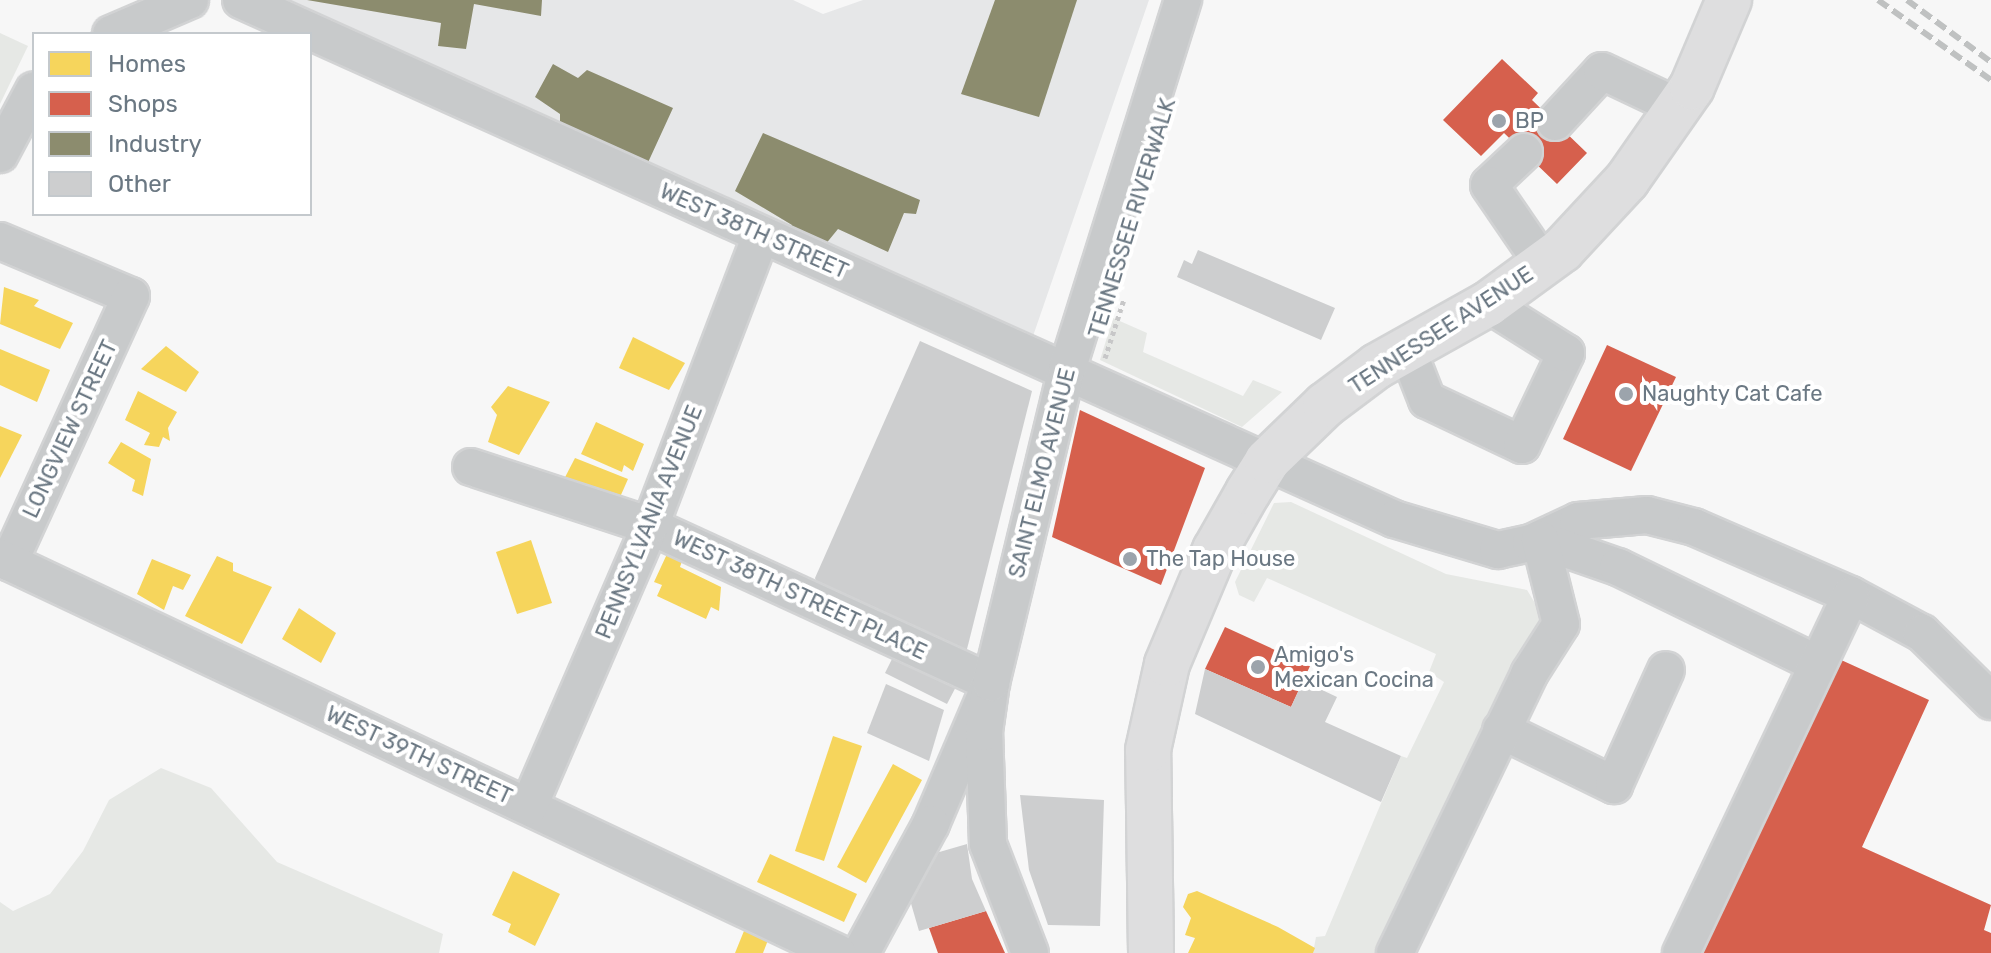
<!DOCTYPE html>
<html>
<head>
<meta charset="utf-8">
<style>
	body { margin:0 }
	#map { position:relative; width:1991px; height:953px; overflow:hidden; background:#f7f7f7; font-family:Rubik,sans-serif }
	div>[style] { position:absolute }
	.built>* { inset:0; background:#e6e7e8 }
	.green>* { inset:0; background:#e6e8e5 }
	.homes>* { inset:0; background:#f6d55c }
	.shops>* { inset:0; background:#d6604d }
	.industry>* { inset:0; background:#8c8c6e }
	.building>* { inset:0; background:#cdcecf }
	.path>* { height:5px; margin-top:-2.5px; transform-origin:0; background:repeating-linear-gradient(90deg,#c7c7c8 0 4px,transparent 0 8px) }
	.roads { filter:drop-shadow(2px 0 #d2d3d4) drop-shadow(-2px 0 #d2d3d4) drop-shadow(0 2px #d2d3d4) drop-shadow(0 -2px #d2d3d4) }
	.minor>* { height:36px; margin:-18px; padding:0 18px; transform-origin:18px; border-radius:18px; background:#c8cacb }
	.major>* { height:44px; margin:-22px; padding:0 22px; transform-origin:22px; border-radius:22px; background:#dededf }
	.rail>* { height:6px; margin-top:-3px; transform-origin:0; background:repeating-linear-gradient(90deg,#bfc1c1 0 12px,transparent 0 18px) }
	.dots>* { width:22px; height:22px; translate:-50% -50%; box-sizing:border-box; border:4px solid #fff; border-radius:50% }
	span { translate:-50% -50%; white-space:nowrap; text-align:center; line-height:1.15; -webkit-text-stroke:8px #fff; paint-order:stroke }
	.poi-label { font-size:22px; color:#6b7883 }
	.left { translate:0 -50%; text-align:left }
	.street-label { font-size:22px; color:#6b7883 }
	.legend { position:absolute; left:32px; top:32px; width:280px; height:184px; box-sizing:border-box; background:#fff; border:2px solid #c4c9cd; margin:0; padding:10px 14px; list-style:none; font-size:24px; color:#6b7883 }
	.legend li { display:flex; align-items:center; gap:16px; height:40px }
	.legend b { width:40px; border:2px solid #c4c9cd }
</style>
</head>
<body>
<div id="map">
	<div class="built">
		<i style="clip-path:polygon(279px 0,793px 0,823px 14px,863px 0,1149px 0,1032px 339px)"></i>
	</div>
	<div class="green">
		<i style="clip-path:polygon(0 33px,28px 46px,0 104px)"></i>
		<i style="clip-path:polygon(1113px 318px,1147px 333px,1143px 352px,1243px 396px,1253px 380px,1282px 392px,1242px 427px,1100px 360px)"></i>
		<i style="clip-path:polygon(1291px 502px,1446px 574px,1527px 590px,1538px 608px,1545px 606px,1545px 621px,1529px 651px,1512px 667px,1380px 953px,1313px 953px,1316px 937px,1325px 936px,1401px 756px,1407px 758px,1444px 682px,1429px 672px,1436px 654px,1267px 578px,1254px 602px,1239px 595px,1235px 582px,1274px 503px)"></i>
		<i style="clip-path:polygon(161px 768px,211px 788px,277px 862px,443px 934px,439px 953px,0 953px,0 902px,13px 911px,50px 894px,83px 851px,109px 800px)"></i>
	</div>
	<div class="homes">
		<i style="clip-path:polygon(4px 287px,39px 300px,34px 306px,73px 323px,60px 349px,0 324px)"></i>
		<i style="clip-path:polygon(633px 337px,685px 363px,669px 390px,619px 368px)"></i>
		<i style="clip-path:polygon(166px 346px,199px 372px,186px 392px,141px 369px)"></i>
		<i style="clip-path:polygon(0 349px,50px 370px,37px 402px,0 385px)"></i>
		<i style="clip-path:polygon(508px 386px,550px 402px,519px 455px,488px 442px,497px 415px,491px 407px)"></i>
		<i style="clip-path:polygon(138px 391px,177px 412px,168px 428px,170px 441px,163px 437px,159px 447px,144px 445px,150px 433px,125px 420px)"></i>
		<i style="clip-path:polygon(596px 422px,644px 444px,633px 471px,624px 465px,622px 472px,581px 454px)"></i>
		<i style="clip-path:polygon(0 426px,22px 435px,0 478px)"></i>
		<i style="clip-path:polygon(121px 442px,151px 459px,143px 496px,132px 491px,135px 480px,108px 463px)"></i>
		<i style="clip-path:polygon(575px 458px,628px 479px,617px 504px,561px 485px)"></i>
		<i style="clip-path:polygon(531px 540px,552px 603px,517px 614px,496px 552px)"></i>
		<i style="clip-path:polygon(667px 554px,682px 561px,680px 567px,721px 587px,719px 611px,711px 607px,706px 619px,657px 596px,662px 585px,654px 582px)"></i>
		<i style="clip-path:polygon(217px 556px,233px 563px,233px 571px,272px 587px,242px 644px,185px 616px)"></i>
		<i style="clip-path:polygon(152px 559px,191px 575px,183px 590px,173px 586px,164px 610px,137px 594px)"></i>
		<i style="clip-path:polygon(299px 608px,336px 633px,321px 663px,282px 639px)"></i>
		<i style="clip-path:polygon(833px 736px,862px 746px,824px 861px,795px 851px)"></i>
		<i style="clip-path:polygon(893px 764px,922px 780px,866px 883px,837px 867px)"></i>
		<i style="clip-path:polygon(770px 854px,857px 894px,844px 922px,757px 882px)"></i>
		<i style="clip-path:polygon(513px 871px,560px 894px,535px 946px,508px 932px,511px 924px,492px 915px)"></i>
		<i style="clip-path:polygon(1197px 891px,1278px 927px,1315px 948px,1313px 953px,1188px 953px,1195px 938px,1185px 935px,1191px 918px,1183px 907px,1188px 894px)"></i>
		<i style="clip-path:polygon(746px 926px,770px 935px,763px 953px,735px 953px)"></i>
	</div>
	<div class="shops">
		<i style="clip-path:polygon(1502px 59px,1538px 93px,1532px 100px,1587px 153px,1557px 184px,1504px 133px,1481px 156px,1443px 120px)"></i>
		<i style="clip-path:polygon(1607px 345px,1676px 377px,1631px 471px,1563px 439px)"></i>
		<i style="clip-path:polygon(1080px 410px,1205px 468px,1161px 585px,1052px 537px)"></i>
		<i style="clip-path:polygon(1225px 627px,1310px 666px,1291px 707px,1205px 669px)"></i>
		<i style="clip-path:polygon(1839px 659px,1929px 700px,1862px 847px,1991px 905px,1984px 930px,1991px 933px,1991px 953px,1693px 953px,1734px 862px,1744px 867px)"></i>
		<i style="clip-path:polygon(986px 911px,1005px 953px,938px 953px,929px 928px)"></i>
	</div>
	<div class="industry">
		<i style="clip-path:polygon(307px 0,542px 0,541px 16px,474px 4px,466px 49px,438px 46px,441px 23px)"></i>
		<i style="clip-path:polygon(995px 0,1077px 0,1039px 117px,961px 94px)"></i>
		<i style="clip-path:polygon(553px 64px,578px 78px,587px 70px,673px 108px,645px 169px,560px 126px,560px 114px,535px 97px)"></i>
		<i style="clip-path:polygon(763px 133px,920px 200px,916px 214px,904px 213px,888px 252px,838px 229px,820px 251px,787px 236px,792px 225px,735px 191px)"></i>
	</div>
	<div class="building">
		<i style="clip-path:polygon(1198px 250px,1335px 308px,1321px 340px,1177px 277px,1184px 260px,1192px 264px)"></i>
		<i style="clip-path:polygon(920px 341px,1032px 391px,964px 661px,819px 590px,815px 578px)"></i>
		<i style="clip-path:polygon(898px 647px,960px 679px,947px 704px,885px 673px)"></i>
		<i style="clip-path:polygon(1205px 669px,1291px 707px,1303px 681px,1337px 697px,1325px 722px,1401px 756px,1381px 802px,1195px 714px)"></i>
		<i style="clip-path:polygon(886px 684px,944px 710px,929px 761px,867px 733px)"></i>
		<i style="clip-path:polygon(1020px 795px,1104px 800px,1100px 926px,1048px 925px,1029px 870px)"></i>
		<i style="clip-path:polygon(967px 844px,972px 879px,986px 911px,919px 931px,910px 900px,936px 853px)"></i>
	</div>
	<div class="path">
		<i style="left:1105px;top:358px;width:62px;rotate:-72.1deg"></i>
	</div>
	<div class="roads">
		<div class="minor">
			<i style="left:241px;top:0;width:1264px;rotate:24.23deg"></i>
			<i style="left:1394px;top:519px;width:109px;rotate:16.6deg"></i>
			<i style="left:1498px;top:550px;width:34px;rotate:-12deg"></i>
			<i style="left:1531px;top:543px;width:52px;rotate:-25.1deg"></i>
			<i style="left:1578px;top:521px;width:69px;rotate:-5deg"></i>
			<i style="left:1647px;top:515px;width:49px;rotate:14.3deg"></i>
			<i style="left:1694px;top:527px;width:171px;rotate:23.4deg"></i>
			<i style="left:1851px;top:595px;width:81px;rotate:28.2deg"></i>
			<i style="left:1922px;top:633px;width:97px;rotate:44.6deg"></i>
			<i style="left:111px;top:34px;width:86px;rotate:-23.3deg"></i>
			<i style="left:1555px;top:122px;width:69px;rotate:-47.3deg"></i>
			<i style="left:1602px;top:71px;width:84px;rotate:25.3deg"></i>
			<i style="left:1524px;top:152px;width:48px;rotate:136.7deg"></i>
			<i style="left:1489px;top:185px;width:96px;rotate:55.6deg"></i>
			<i style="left:0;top:154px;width:72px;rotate:-62deg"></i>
			<i style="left:0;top:241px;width:142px;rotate:22.8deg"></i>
			<i style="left:131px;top:296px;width:293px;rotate:114.6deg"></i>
			<i style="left:1407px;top:349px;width:55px;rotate:68.6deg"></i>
			<i style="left:1427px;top:400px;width:105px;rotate:25.3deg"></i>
			<i style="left:1522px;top:445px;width:102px;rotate:-64.4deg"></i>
			<i style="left:1566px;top:353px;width:92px;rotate:-147.9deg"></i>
			<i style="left:471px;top:467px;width:188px;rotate:18.2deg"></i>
			<i style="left:650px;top:526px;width:375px;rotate:24.7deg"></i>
			<i style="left:991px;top:683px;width:153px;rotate:113.1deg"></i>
			<i style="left:931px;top:824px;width:147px;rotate:118.5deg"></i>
			<i style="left:1540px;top:540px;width:83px;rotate:19.1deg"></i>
			<i style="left:1618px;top:567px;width:222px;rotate:25.9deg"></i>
			<i style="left:0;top:558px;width:926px;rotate:25.24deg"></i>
			<i style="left:1501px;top:730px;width:126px;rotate:26deg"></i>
			<i style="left:1614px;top:785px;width:126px;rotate:-65.7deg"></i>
			<i style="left:529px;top:806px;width:305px;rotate:-66.6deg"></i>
			<i style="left:650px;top:526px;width:311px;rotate:-69.1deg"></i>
			<i style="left:1030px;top:953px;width:117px;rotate:-111.1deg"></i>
			<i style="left:988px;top:844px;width:112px;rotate:-92deg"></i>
			<i style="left:984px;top:732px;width:49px;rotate:-81.9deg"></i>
			<i style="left:991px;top:683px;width:322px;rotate:-76.4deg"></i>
			<i style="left:1067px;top:370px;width:388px;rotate:-72.6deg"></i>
			<i style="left:1395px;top:953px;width:310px;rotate:-64.3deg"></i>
			<i style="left:1529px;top:674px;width:59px;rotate:-57.4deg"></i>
			<i style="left:1561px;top:624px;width:87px;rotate:-104deg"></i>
			<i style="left:1681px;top:953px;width:396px;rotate:-64.6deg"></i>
		</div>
		<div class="major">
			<i style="left:1151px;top:953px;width:203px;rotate:-90.8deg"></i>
			<i style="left:1148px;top:750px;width:88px;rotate:-77.5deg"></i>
			<i style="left:1167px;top:664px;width:124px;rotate:-67.2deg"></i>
			<i style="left:1215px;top:550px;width:67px;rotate:-60.4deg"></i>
			<i style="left:1248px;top:492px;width:36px;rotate:-58deg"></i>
			<i style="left:1267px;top:461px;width:81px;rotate:-44deg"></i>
			<i style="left:1325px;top:405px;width:65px;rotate:-36.9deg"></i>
			<i style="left:1377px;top:366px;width:127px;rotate:-29.2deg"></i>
			<i style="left:1488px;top:304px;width:92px;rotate:-36.1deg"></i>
			<i style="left:1562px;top:250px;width:96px;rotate:-47.1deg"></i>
			<i style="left:1627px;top:180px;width:113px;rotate:-55deg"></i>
			<i style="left:1692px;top:87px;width:95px;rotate:-67deg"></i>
		</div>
	</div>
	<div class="rail">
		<i style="left:1878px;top:0;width:138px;rotate:35.3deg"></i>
		<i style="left:1907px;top:0;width:104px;rotate:36.4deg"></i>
	</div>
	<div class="dots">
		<i style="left:1499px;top:121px;background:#9ca4ac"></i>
		<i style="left:1626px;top:394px;background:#9ca4ac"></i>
		<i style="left:1130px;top:559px;background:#9ca4ac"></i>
		<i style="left:1258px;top:667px;background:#9ca4ac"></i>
	</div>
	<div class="poi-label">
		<span class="left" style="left:1515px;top:121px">BP</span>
		<span class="left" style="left:1642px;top:394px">Naughty Cat Cafe</span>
		<span class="left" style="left:1146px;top:559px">The Tap House</span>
		<span class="left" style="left:1274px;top:667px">Amigo's<br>Mexican Cocina</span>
	</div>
	<div class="street-label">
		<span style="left:1132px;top:218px;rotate:-73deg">TENNESSEE RIVERWALK</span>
		<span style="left:754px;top:231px;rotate:24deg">WEST 38TH STREET</span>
		<span style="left:1441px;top:330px;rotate:-33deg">TENNESSEE AVENUE</span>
		<span style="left:70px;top:429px;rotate:-65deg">LONGVIEW STREET</span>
		<span style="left:1042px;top:473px;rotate:-76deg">SAINT ELMO AVENUE</span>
		<span style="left:649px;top:522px;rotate:-68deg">PENNSYLVANIA AVENUE</span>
		<span style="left:800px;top:595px;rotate:25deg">WEST 38TH STREET PLACE</span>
		<span style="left:419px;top:755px;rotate:25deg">WEST 39TH STREET</span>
	</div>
	<ul class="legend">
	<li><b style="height:22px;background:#f6d55c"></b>Homes</li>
	<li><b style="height:22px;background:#d6604d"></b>Shops</li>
	<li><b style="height:22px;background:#8c8c6e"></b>Industry</li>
	<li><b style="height:22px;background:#cdcecf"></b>Other</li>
	</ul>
</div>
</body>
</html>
